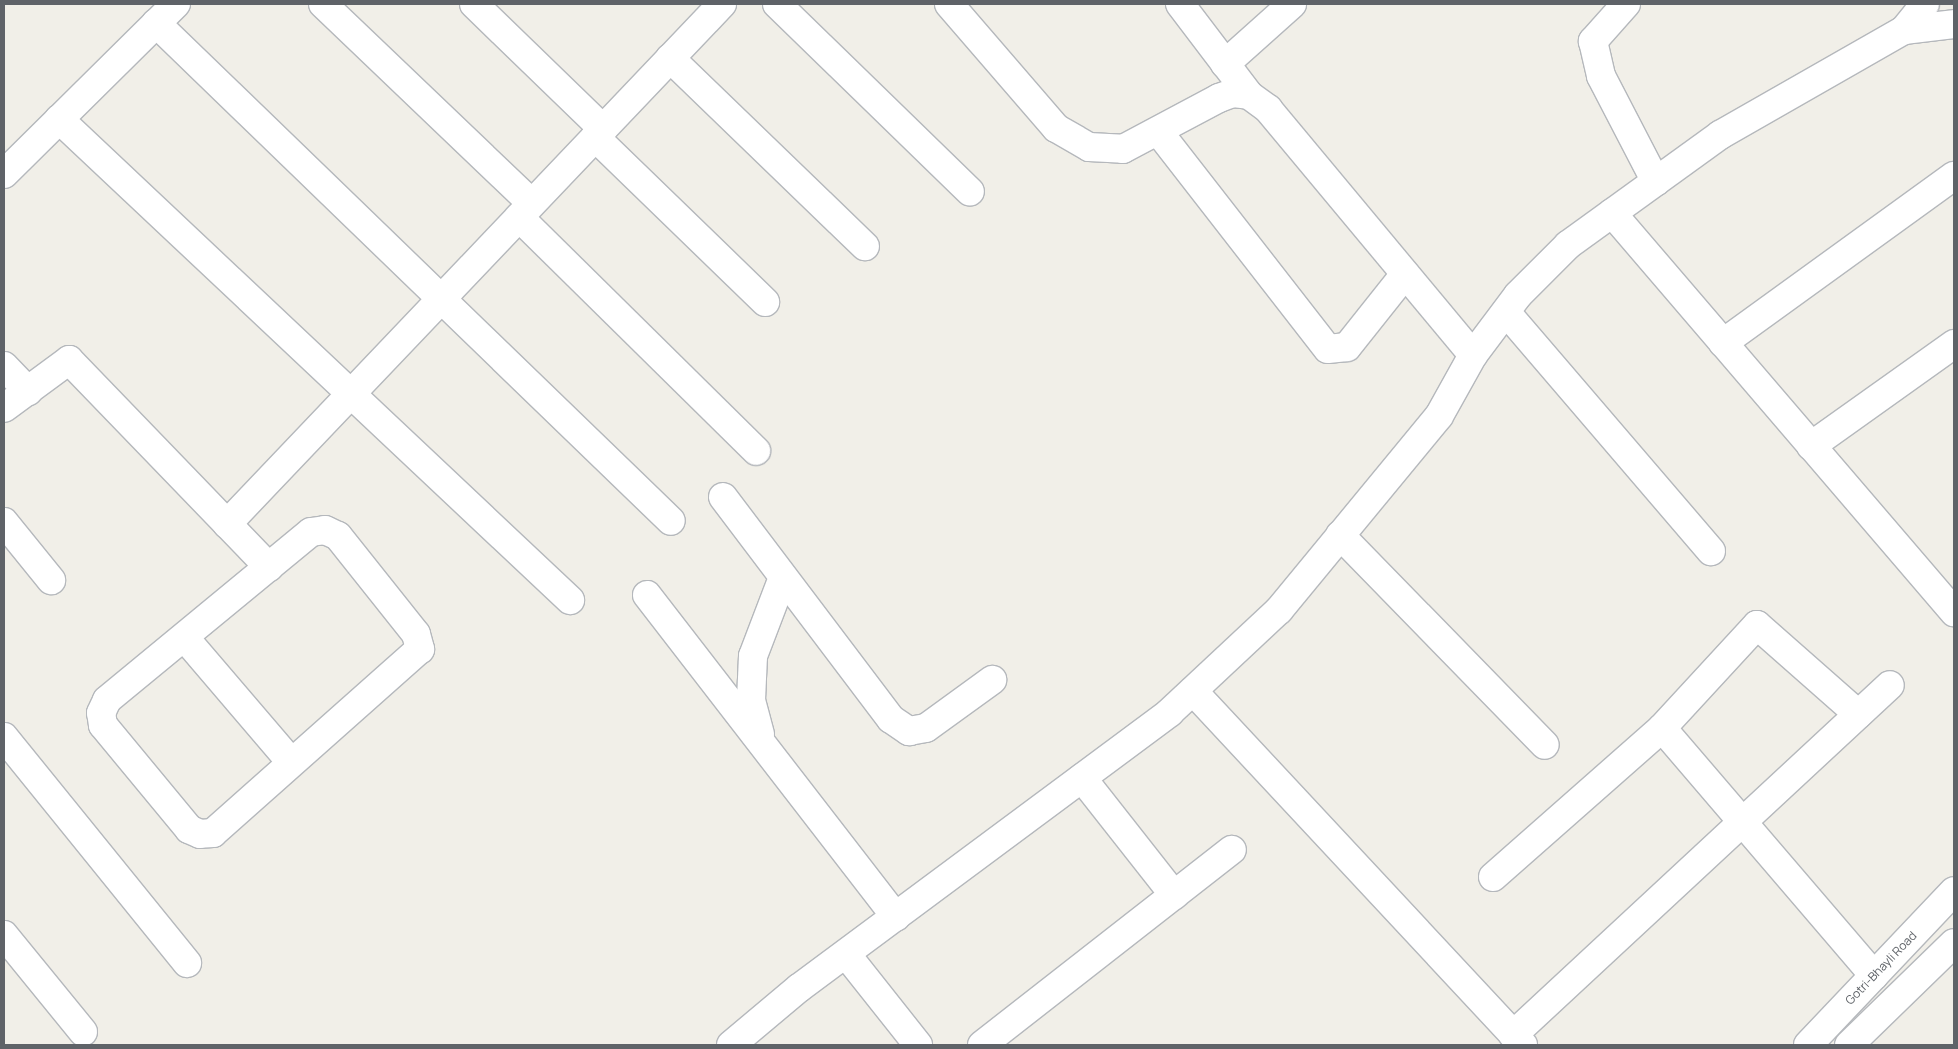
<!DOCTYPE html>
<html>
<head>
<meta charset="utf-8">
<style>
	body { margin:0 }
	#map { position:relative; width:1958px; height:1049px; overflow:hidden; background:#f1efe8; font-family:Manrope,sans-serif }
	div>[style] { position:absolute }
	.roads { filter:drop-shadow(1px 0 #b5b8bc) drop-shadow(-1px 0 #b5b8bc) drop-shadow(0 1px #b5b8bc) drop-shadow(0 -1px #b5b8bc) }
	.minor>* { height:28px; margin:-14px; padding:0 14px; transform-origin:14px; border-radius:14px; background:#fff }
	span { translate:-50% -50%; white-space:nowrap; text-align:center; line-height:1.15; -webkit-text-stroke:4px #fff; paint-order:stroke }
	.street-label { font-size:12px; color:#5f6368 }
	.frame { position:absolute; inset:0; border:5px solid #5f6368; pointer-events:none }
</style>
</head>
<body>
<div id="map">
	<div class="roads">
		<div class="minor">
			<i style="left:323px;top:4px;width:288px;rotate:43.7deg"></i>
			<i style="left:474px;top:4px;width:180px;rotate:44.1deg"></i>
			<i style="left:777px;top:4px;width:269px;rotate:44.2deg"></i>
			<i style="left:949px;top:4px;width:164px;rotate:49.2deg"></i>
			<i style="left:1056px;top:128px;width:38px;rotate:30deg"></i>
			<i style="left:1089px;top:147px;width:34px;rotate:3deg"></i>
			<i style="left:1123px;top:149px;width:109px;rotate:-28deg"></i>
			<i style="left:1219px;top:98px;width:15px;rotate:-20deg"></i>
			<i style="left:1233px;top:93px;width:16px;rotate:7deg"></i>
			<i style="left:1249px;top:95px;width:24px;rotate:36deg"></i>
			<i style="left:1268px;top:109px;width:320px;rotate:50.2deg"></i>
			<i style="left:1180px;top:4px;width:114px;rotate:52.8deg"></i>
			<i style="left:1626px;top:4px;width:50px;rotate:131.7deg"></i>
			<i style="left:1593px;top:41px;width:36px;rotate:77deg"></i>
			<i style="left:1601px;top:76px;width:119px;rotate:62.6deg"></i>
			<i style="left:156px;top:23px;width:716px;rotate:44.04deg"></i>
			<i style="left:1904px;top:30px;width:33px;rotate:-51deg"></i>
			<i style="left:670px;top:58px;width:271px;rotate:44deg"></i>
			<i style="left:1225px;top:64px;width:90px;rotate:-41.8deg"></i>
			<i style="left:59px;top:119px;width:702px;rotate:43.27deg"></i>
			<i style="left:1158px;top:131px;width:276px;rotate:52.1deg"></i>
			<i style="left:1328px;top:349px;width:19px;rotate:-6deg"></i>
			<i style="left:1347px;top:347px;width:93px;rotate:-51.5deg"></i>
			<i style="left:595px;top:137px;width:237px;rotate:44.1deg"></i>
			<i style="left:4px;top:174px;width:242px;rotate:-44.7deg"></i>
			<i style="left:1612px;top:213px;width:526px;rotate:49.4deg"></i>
			<i style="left:519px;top:217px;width:333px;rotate:44.6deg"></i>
			<i style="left:1506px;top:312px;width:315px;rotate:49.4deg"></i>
			<i style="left:1723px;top:343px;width:285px;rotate:-35.9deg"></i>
			<i style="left:4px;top:366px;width:35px;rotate:46deg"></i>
			<i style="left:4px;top:408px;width:81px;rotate:-36.4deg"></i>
			<i style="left:69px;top:360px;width:288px;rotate:46deg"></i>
			<i style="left:1811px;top:446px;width:176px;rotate:-35.5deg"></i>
			<i style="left:723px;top:497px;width:278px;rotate:52.9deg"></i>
			<i style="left:891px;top:719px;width:22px;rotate:34deg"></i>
			<i style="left:909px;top:731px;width:17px;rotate:-10deg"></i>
			<i style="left:926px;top:728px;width:82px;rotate:-36deg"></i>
			<i style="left:4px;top:522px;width:75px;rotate:51deg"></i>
			<i style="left:227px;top:524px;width:718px;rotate:-46.41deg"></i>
			<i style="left:325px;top:530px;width:14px;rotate:25deg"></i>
			<i style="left:338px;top:536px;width:125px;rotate:51.5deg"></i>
			<i style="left:416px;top:634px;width:16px;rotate:75deg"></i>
			<i style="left:420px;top:649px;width:277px;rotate:138.4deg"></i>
			<i style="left:213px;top:833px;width:13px;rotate:176deg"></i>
			<i style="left:200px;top:834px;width:12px;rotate:-156deg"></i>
			<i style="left:189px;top:829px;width:135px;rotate:-129.6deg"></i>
			<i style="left:103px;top:725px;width:12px;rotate:-99deg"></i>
			<i style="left:101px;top:713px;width:14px;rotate:-65deg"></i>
			<i style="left:107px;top:700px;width:264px;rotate:-39.5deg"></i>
			<i style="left:311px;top:532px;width:14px;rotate:-8deg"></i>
			<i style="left:1340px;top:535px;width:293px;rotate:45.7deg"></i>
			<i style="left:647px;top:595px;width:407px;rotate:52.3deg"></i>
			<i style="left:185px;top:638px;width:163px;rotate:49.5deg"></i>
			<i style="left:1193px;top:691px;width:484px;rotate:47deg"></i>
			<i style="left:1662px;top:728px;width:326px;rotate:49.4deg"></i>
			<i style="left:760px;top:734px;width:35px;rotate:-105deg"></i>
			<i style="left:751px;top:700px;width:44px;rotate:-87.4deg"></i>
			<i style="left:753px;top:656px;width:81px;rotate:-69.1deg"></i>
			<i style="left:4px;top:737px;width:291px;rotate:51deg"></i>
			<i style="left:1082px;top:778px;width:149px;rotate:51.8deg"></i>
			<i style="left:1493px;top:877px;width:225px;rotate:-41.4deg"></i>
			<i style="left:1662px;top:728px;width:140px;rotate:-47.3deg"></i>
			<i style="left:1757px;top:625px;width:135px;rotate:41.4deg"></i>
			<i style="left:4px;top:935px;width:125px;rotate:50.8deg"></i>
			<i style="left:846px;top:954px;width:116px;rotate:51.6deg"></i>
			<i style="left:1513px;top:1035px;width:514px;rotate:-42.87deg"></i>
			<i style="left:731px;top:1045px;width:89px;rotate:-40deg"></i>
			<i style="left:799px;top:988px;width:462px;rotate:-36.6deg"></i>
			<i style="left:1170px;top:712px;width:149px;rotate:-43.1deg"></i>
			<i style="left:1279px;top:610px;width:251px;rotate:-50.5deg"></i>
			<i style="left:1439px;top:416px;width:70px;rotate:-60.9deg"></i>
			<i style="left:1473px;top:355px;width:75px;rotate:-53.1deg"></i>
			<i style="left:1518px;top:295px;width:71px;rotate:-45deg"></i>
			<i style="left:1568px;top:245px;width:188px;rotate:-35.9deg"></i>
			<i style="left:1720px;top:135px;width:212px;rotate:-29.7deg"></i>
			<i style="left:1904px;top:30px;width:50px;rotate:-6.8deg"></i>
			<i style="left:982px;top:1045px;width:317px;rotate:-38deg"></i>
			<i style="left:1808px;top:1045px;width:212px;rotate:-46.5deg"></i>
			<i style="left:1849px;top:1045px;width:146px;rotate:-44.2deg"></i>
		</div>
	</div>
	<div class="street-label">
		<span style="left:1881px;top:968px;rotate:-46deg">Gotri-Bhayli Road</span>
	</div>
	<div class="frame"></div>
</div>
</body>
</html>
